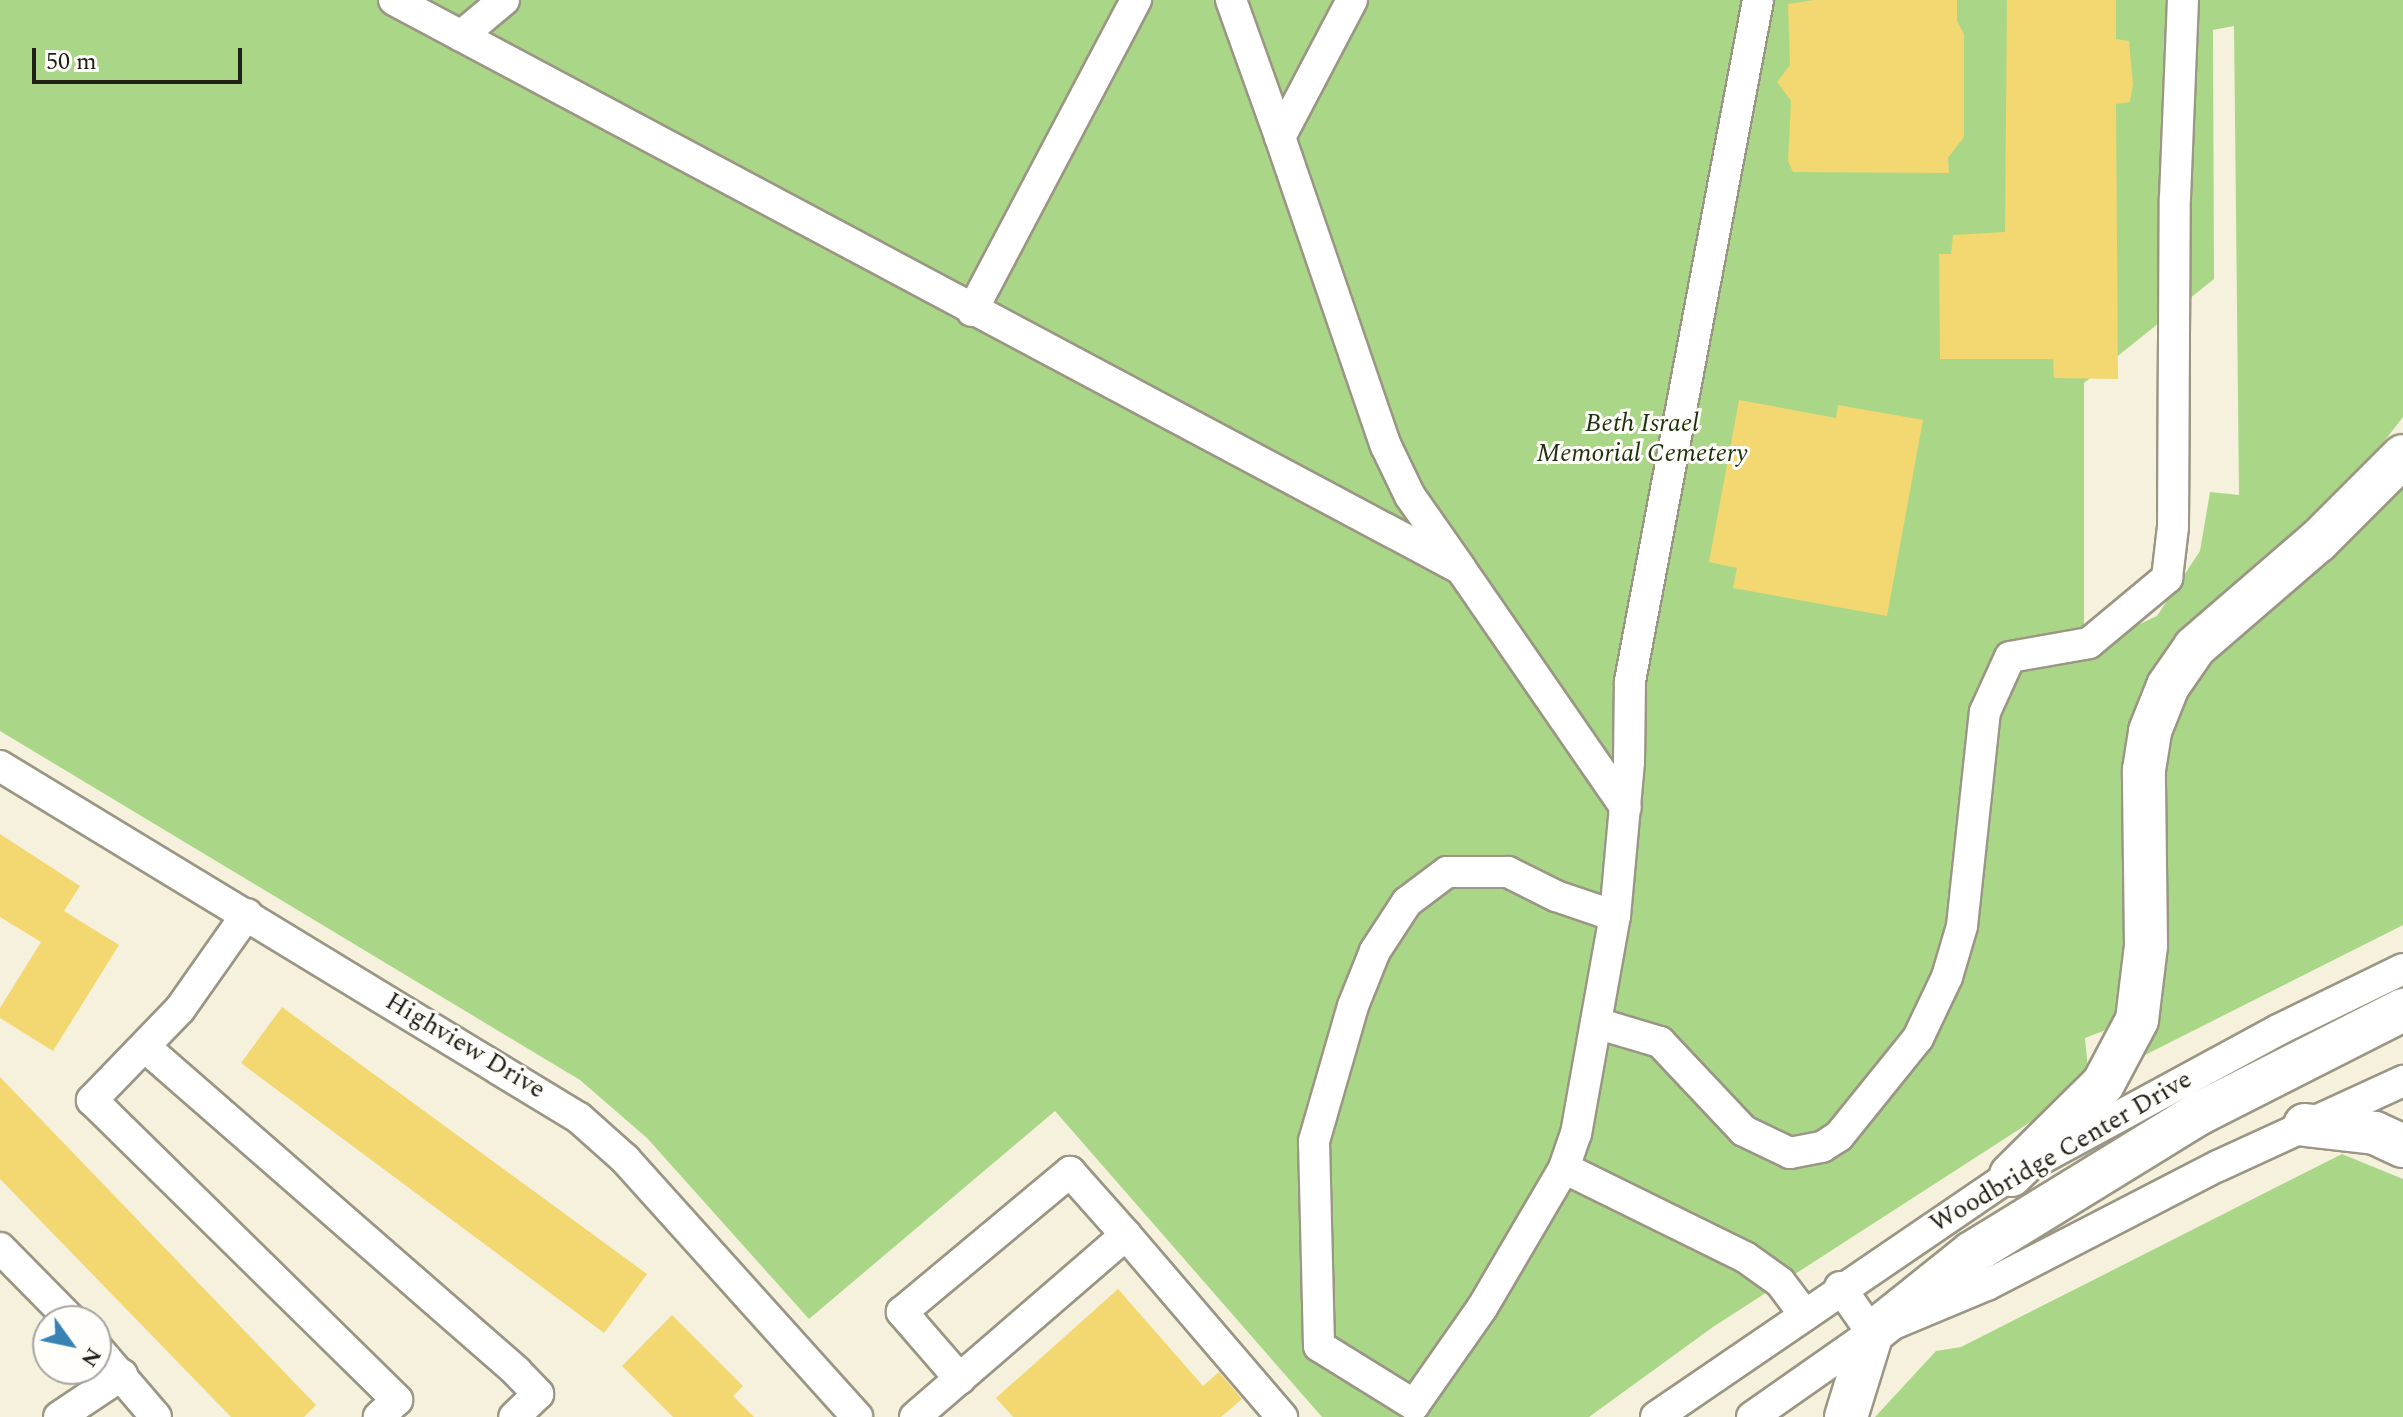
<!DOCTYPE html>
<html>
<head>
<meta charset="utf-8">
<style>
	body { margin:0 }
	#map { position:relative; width:2403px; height:1417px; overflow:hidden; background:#f6f1dd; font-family:Spectral,serif }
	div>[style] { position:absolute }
	.green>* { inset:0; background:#aad787 }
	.building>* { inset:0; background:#f3d771 }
	.roads { filter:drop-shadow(2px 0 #9b9684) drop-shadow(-2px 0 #9b9684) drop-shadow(0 2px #9b9684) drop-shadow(0 -2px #9b9684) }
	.minor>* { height:30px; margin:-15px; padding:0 15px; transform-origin:15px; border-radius:15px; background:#fff }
	.highway>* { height:42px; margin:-21px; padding:0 21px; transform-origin:21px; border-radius:21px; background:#fff }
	span { translate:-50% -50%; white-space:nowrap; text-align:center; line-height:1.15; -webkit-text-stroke:6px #fffefa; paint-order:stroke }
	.park-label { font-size:26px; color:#1e310d; font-style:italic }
	.street-label { font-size:26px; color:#212018 }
	.north { position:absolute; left:32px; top:1305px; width:80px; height:80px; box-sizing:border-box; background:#fffefa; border:2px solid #a6a5a0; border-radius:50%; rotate:123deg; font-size:22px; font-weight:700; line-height:32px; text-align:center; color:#212018 }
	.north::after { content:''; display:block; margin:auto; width:28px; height:36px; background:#3982b6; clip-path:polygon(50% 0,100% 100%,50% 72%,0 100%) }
	.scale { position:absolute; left:32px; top:48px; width:210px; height:36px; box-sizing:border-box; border:4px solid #212018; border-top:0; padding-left:10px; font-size:24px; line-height:28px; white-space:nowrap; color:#212018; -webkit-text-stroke:6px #fffefa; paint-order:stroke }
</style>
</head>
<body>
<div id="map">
	<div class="green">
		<i style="clip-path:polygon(evenodd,0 0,2403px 0,2403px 417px,2358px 475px,2174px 654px,2132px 854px,2119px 1025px,2085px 1038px,2088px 1069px,2052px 1108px,1713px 1327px,1589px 1417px,1322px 1417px,1055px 1111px,809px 1319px,647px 1138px,580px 1080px,0 731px,0 0,2234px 26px,2239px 495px,2210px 492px,2200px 551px,2157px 616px,2084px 650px,2084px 383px,2214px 279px,2213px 30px,2234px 26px)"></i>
		<i style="clip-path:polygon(2403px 486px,2403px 925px,2139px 1058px,2162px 738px,2192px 674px)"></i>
		<i style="clip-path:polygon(2342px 1154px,2403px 1179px,2403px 1417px,1875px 1417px,1936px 1351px,1961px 1347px)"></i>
	</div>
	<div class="building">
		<i style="clip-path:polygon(1814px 0,1957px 0,1957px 21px,1964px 34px,1964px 137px,1948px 158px,1949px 173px,1793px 172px,1788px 161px,1791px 101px,1777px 82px,1790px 65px,1788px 4px)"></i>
		<i style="clip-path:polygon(2007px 0,2116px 0,2116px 39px,2129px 41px,2133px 84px,2130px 102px,2116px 104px,2118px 379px,2054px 378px,2053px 359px,1940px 359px,1939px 254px,1951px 254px,1953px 235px,2005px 232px)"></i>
		<i style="clip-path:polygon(1739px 400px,1836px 418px,1838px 405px,1923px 420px,1887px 616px,1733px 588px,1737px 568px,1709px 562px)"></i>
		<i style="clip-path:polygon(0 834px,80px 886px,64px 911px,119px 945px,53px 1051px,0 1018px,0 1008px,41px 942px,0 917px)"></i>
		<i style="clip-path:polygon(282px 1007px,647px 1274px,604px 1333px,241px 1063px)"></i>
		<i style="clip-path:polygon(0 1077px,316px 1405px,304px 1417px,231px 1417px,0 1179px)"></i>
		<i style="clip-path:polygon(1118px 1289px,1203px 1386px,1219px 1372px,1242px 1399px,1221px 1417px,1013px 1417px,996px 1398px)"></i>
		<i style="clip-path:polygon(672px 1315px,743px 1386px,733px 1396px,754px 1417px,673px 1417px,622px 1366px)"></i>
	</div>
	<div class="roads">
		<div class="minor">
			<i style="left:394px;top:0;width:1209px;rotate:28.07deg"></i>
			<i style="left:1461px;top:569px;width:290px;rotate:55.4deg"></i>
			<i style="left:1231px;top:0;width:145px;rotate:70.3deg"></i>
			<i style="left:1352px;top:0;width:155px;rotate:117.7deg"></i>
			<i style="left:1280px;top:137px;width:327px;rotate:71.1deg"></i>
			<i style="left:1386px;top:446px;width:55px;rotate:64.4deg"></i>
			<i style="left:1410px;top:496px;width:85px;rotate:55deg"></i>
			<i style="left:461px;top:36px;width:56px;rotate:-39.9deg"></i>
			<i style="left:972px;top:311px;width:352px;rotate:-62.2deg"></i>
			<i style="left:0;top:766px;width:678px;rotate:31.3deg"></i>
			<i style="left:579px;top:1118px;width:62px;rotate:41.7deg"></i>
			<i style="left:625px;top:1159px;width:347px;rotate:48deg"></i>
			<i style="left:247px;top:914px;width:116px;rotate:125.2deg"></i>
			<i style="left:180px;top:1009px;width:127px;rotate:134deg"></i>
			<i style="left:92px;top:1100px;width:428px;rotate:44.5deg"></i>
			<i style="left:397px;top:1400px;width:25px;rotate:137deg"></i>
			<i style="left:1615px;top:916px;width:62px;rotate:-161.3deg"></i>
			<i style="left:1556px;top:896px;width:54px;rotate:-153.4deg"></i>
			<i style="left:1508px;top:872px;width:61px;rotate:180deg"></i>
			<i style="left:1447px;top:872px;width:50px;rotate:143.1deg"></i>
			<i style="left:1407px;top:902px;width:59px;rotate:123.1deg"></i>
			<i style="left:1375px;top:951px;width:59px;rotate:111.8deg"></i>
			<i style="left:1353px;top:1006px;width:141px;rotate:106.1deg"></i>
			<i style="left:1314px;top:1141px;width:205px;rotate:88.6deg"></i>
			<i style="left:1319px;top:1346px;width:112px;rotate:31.8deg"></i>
			<i style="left:1414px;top:1405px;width:118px;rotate:-55deg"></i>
			<i style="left:1482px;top:1308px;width:162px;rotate:-59.6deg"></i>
			<i style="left:1564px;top:1168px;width:36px;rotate:-71deg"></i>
			<i style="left:1576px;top:1134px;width:221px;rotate:-79.9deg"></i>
			<i style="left:1615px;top:916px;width:155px;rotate:-84.8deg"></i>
			<i style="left:1629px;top:762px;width:81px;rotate:-89.3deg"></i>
			<i style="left:1630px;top:681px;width:693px;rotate:-79.35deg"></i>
			<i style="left:1596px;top:1023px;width:67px;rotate:16.5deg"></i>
			<i style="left:1660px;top:1042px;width:122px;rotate:46.7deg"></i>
			<i style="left:1744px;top:1131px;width:51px;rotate:25.6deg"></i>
			<i style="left:1790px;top:1153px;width:33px;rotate:-11deg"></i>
			<i style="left:1822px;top:1147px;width:20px;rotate:-33deg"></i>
			<i style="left:1839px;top:1136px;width:126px;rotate:-51.1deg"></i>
			<i style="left:1918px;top:1038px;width:68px;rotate:-64.6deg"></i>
			<i style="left:1947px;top:977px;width:53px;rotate:-73.6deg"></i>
			<i style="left:1962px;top:926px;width:215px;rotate:-83.9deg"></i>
			<i style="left:1985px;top:712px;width:60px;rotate:-65.6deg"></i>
			<i style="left:2010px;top:657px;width:80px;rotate:-10deg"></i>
			<i style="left:2089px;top:643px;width:102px;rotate:-39.8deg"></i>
			<i style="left:2167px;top:578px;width:51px;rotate:-83.3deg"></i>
			<i style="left:2173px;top:527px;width:329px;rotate:-89.7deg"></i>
			<i style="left:2175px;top:198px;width:198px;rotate:-87.7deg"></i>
			<i style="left:145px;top:1047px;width:493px;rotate:41.1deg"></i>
			<i style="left:516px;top:1371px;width:32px;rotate:46deg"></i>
			<i style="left:538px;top:1394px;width:33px;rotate:136deg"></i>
			<i style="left:1564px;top:1168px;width:202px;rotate:26.2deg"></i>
			<i style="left:1745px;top:1257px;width:43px;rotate:35.5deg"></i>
			<i style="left:1780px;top:1282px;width:39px;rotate:53deg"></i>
			<i style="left:0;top:1248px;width:103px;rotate:45.4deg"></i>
			<i style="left:1840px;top:1287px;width:56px;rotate:55.2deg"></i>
			<i style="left:96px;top:1347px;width:92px;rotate:49.4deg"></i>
			<i style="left:960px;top:1379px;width:89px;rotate:-130.9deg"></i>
			<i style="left:902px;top:1312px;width:219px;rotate:-39.8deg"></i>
			<i style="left:1070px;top:1172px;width:84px;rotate:48.4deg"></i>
			<i style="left:59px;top:1417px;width:76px;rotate:-33.7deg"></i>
			<i style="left:915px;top:1417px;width:279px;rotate:-40.8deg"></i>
			<i style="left:1126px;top:1235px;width:240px;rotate:49.4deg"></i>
			<i style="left:1656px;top:1417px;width:430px;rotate:-34.3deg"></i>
			<i style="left:2011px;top:1175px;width:304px;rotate:-28.5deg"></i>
			<i style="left:2278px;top:1030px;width:139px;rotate:-26deg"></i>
			<i style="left:1752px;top:1417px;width:146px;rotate:-35deg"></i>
			<i style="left:1872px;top:1333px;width:125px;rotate:-22.7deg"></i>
			<i style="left:1987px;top:1285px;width:260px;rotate:-27.3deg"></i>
			<i style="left:2218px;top:1166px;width:204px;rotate:-24.7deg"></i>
		</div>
		<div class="highway">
			<i style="left:2305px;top:1125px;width:70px;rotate:6.5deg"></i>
			<i style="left:2375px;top:1133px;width:31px;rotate:25deg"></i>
			<i style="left:2011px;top:1175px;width:129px;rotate:-44.7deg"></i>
			<i style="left:2103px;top:1084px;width:72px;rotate:-62deg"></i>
			<i style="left:2137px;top:1020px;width:75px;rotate:-83.1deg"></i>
			<i style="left:2146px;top:946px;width:176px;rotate:-90.7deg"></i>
			<i style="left:2144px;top:770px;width:39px;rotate:-81deg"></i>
			<i style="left:2150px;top:731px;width:48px;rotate:-68.2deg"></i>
			<i style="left:2168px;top:686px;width:47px;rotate:-55.3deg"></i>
			<i style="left:2195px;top:647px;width:162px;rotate:-40.8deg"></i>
			<i style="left:2318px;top:541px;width:120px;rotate:-45deg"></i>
			<i style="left:1846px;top:1417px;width:88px;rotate:-72.8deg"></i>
			<i style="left:1872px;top:1333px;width:128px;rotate:-38.7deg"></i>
			<i style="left:1972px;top:1253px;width:268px;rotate:-31.6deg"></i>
			<i style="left:2200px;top:1113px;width:228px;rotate:-26.9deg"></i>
		</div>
	</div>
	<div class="park-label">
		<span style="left:1642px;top:439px">Beth Israel<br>Memorial Cemetery</span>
	</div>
	<div class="street-label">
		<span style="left:465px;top:1046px;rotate:31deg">Highview Drive</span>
		<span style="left:2061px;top:1152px;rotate:-30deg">Woodbridge Center Drive</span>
	</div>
	<div class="north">N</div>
	<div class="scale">50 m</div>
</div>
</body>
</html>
